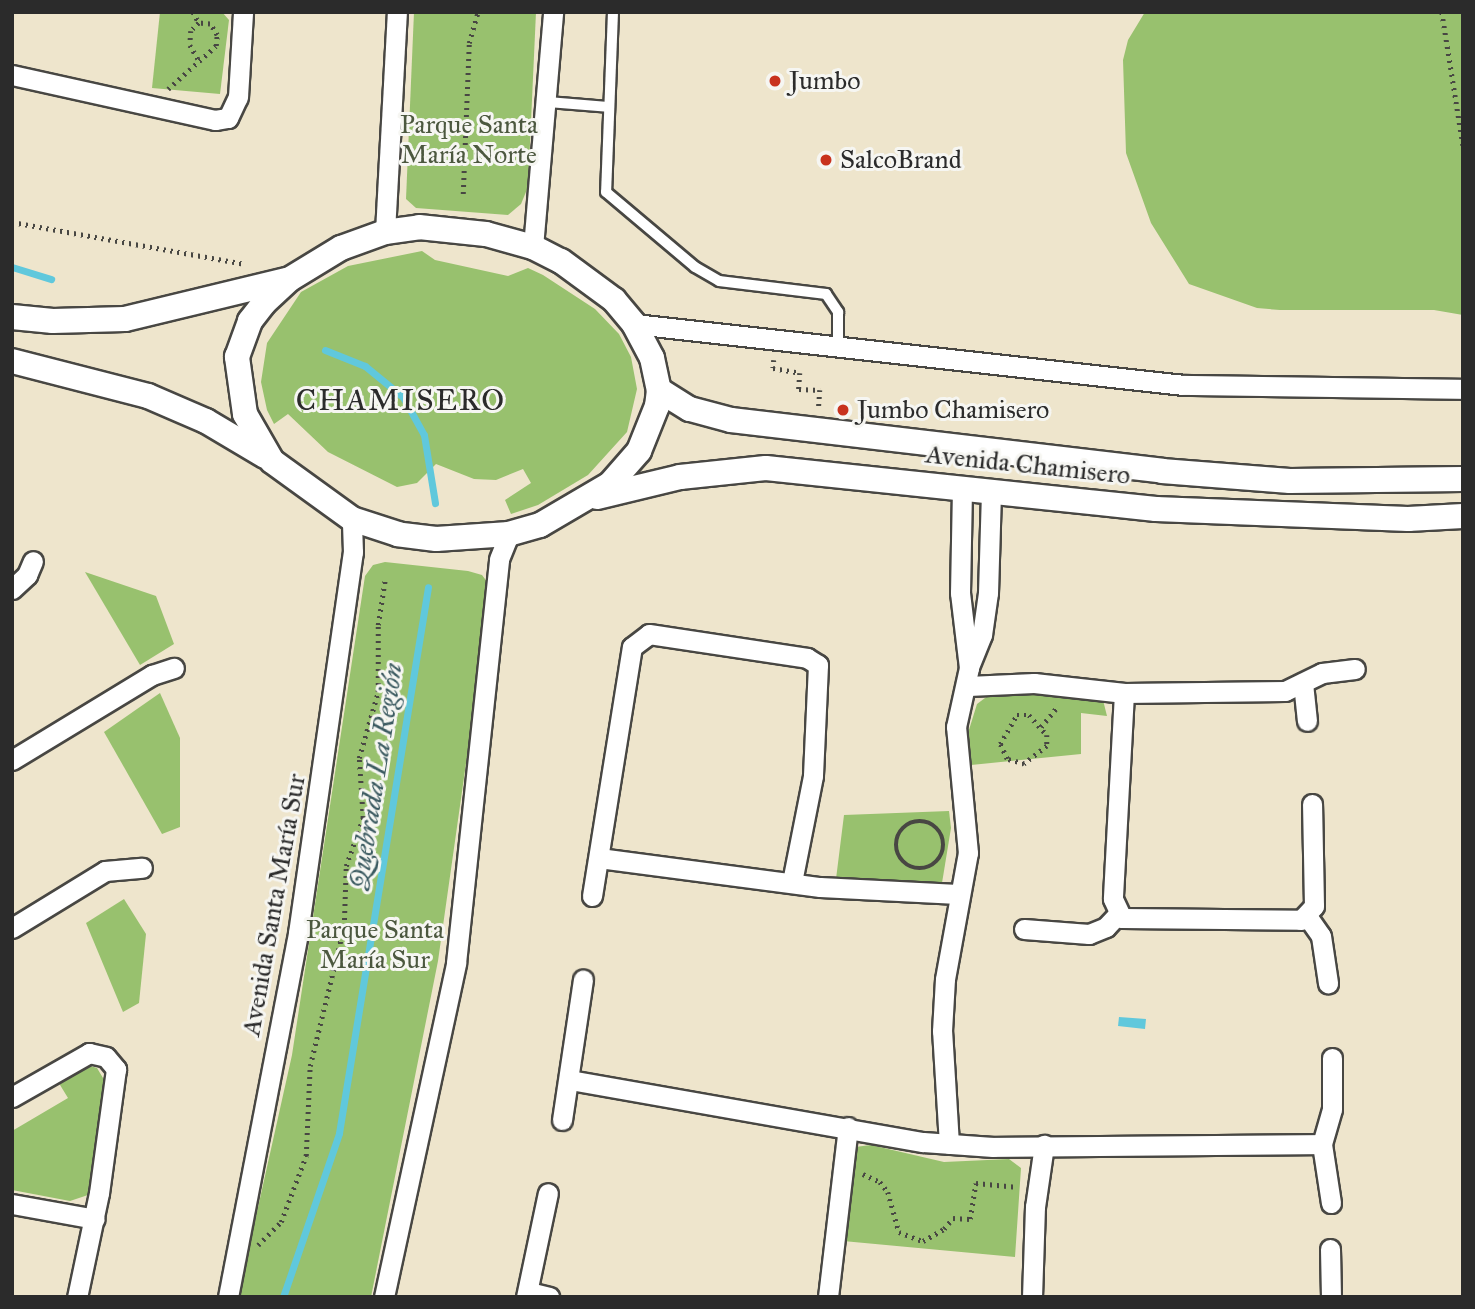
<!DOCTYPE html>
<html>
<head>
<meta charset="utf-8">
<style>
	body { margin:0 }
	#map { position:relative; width:1475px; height:1309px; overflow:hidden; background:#eee5cc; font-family:"IM FELL Great Primer",serif }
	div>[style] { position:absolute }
	.green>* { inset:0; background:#98c16e }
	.water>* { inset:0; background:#60c8dc }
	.stream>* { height:7px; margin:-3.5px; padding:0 3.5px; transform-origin:3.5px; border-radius:3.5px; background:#60c8dc }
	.path>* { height:4.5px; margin-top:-2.25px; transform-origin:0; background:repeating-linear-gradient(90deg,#484743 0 2px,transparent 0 7px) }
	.path>.ring { margin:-2.25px; padding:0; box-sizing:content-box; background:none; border:4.5px solid #484743; border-radius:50% }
	.roads { filter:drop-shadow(2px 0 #484743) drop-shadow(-2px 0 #484743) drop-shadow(0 2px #484743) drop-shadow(0 -2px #484743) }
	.service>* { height:10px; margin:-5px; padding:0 5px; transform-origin:5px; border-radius:5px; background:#fff }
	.minor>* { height:19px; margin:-9.5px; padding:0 9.5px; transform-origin:9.5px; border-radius:9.5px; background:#fff }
	.tertiary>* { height:24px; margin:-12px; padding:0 12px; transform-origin:12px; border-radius:12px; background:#fff }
	.dots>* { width:19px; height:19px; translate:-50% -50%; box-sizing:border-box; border:4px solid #f6f6f2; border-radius:50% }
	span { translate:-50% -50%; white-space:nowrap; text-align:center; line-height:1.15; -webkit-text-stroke:6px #f6f6f2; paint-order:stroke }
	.poi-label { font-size:26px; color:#2b2b2b }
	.left { translate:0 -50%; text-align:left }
	.park-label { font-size:26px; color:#4c583f }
	.street-label { font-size:26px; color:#2b2b2b }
	.water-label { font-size:28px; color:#3b5a60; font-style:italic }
	.quarter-label { font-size:30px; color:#2b2b2b; letter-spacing:2px }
	.frame { position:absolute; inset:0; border:14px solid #2b2b2b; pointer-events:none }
</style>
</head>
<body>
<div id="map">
	<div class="green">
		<i style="clip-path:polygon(160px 12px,222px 12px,229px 20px,220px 94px,152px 88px)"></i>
		<i style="clip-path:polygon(414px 12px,536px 12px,528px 187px,521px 204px,508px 215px,416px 208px,406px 199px)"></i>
		<i style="clip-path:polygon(1145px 12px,1463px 12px,1463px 315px,1434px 310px,1280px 310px,1257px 308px,1189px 284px,1151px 223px,1126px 153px,1123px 60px,1128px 40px)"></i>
		<i style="clip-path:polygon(422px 251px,435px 260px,508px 276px,528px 268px,543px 275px,595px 309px,619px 334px,631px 357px,637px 389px,627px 432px,588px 475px,538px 505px,511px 514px,505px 500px,531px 483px,523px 469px,496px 480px,474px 479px,436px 464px,417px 483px,397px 487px,328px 452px,288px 414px,274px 424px,267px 410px,261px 382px,267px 343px,301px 292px,348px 266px)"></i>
		<i style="clip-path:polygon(385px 562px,468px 571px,482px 575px,491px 587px,438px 961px,371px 1297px,238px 1297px,292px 1055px,365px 576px,373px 565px)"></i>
		<i style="clip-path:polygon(85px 572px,156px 596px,174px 644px,140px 665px)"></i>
		<i style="clip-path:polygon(993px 692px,1103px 700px,1107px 716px,1081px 713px,1081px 754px,971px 765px,968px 733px,977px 704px)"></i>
		<i style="clip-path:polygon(160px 693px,180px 738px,180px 827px,162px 834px,104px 732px)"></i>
		<i style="clip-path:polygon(949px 811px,951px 828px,942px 883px,836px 879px,844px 815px)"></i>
		<i style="clip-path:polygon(124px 899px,146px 934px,139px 1003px,123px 1012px,86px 923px)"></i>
		<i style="clip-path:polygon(87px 1065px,97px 1068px,106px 1083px,88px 1195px,70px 1201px,12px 1190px,12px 1131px,68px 1098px,57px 1080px)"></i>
		<i style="clip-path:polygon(871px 1145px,944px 1162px,1009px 1159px,1021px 1168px,1015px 1257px,843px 1241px,855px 1147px)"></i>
	</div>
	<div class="water">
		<i style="clip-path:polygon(1119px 1017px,1146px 1019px,1145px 1029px,1118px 1026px)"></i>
	</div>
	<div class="stream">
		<i style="left:12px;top:267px;width:41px;rotate:17.1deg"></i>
		<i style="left:325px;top:350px;width:43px;rotate:21.8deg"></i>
		<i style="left:365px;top:366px;width:49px;rotate:39.2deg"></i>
		<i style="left:403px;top:397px;width:43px;rotate:61.1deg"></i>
		<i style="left:424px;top:435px;width:69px;rotate:80.8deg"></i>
		<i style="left:283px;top:1297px;width:173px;rotate:-71.1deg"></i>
		<i style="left:339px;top:1133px;width:553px;rotate:-80.74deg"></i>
	</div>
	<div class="path">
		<i style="left:193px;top:12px;width:13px;rotate:61deg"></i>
		<i style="left:1442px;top:12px;width:135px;rotate:81deg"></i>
		<i style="left:168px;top:89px;width:64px;rotate:-41.9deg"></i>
		<i style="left:216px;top:46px;width:11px;rotate:-85deg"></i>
		<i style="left:217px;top:35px;width:13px;rotate:-122deg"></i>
		<i style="left:210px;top:24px;width:11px;rotate:-175deg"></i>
		<i style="left:199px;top:23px;width:11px;rotate:135deg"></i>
		<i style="left:191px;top:31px;width:14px;rotate:94deg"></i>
		<i style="left:190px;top:45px;width:16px;rotate:60deg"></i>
		<i style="left:463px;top:194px;width:151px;rotate:-87.7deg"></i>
		<i style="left:469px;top:43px;width:32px;rotate:-74deg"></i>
		<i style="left:12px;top:222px;width:237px;rotate:10.2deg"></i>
		<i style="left:774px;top:360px;width:8px;rotate:97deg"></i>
		<i style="left:773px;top:368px;width:27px;rotate:10deg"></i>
		<i style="left:800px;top:373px;width:16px;rotate:94deg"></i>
		<i style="left:799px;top:389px;width:21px;rotate:3deg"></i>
		<i style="left:820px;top:390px;width:16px;rotate:94deg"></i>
		<i style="left:1017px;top:715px;width:12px"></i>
		<i style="left:1029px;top:715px;width:27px;rotate:48deg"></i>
		<i style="left:1047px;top:735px;width:11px;rotate:90deg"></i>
		<i style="left:1047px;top:746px;width:29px;rotate:142deg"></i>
		<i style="left:1024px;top:764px;width:18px;rotate:-164deg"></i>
		<i style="left:1007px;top:759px;width:17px;rotate:-115deg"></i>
		<i style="left:1000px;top:744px;width:34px;rotate:-60deg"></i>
		<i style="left:1041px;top:727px;width:27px;rotate:-51deg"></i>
		<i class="ring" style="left:896px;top:821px;width:43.5px;height:43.5px"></i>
		<i style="left:863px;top:1174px;width:19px;rotate:25deg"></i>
		<i style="left:880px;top:1182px;width:13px;rotate:51deg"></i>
		<i style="left:888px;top:1192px;width:41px;rotate:74.6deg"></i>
		<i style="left:899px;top:1232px;width:26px;rotate:21deg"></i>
		<i style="left:923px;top:1241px;width:24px;rotate:-30deg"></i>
		<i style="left:944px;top:1229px;width:14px;rotate:-51deg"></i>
		<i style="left:953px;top:1218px;width:17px;rotate:3deg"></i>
		<i style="left:970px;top:1219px;width:36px;rotate:-81deg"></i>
		<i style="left:976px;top:1183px;width:42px;rotate:5.4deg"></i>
		<i style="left:258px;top:1245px;width:33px;rotate:-45deg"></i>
		<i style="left:281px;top:1222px;width:71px;rotate:-69.3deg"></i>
		<i style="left:306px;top:1156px;width:90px;rotate:-87.5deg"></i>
		<i style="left:310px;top:1066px;width:143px;rotate:-76.3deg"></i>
		<i style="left:344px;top:927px;width:61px;rotate:-88.1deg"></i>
		<i style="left:346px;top:866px;width:51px;rotate:-70.5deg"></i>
		<i style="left:363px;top:818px;width:60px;rotate:-93.8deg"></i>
		<i style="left:359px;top:758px;width:69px;rotate:-73.9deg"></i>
		<i style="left:378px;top:692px;width:67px;rotate:-90deg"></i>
		<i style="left:378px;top:625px;width:46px;rotate:-81.2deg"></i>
	</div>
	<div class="roads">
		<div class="service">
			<i style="left:613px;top:12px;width:180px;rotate:92.2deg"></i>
			<i style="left:606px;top:192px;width:116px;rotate:40.1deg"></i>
			<i style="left:695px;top:267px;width:28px;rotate:30deg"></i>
			<i style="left:719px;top:281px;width:108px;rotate:6.9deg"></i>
			<i style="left:826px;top:294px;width:22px;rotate:56deg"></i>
			<i style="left:838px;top:312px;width:35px;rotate:90deg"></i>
			<i style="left:547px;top:102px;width:62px;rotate:4.6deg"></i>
		</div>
		<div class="minor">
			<i style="left:12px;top:75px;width:208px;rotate:12.5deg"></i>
			<i style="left:215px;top:120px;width:13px;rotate:-9deg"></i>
			<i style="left:228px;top:118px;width:23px;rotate:-65deg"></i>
			<i style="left:238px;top:97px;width:85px;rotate:-86.6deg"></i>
			<i style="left:385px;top:232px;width:220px;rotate:-86.9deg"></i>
			<i style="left:533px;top:247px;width:236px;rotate:-85.1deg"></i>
			<i style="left:634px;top:324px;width:553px;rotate:6.33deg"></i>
			<i style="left:1184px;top:385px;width:279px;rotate:0.8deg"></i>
			<i style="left:12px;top:589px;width:21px;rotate:-43deg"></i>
			<i style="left:27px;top:575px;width:15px;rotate:-67deg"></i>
			<i style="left:969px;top:667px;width:35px;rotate:-68deg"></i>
			<i style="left:982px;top:635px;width:42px;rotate:-81.9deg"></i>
			<i style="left:988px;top:593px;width:103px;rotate:-88.3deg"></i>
			<i style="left:1303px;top:683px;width:38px;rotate:84deg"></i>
			<i style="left:968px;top:686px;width:66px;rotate:-2.6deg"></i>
			<i style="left:1034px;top:683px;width:91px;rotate:6.3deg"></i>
			<i style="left:1124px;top:693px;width:161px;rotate:-0.7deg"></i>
			<i style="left:1285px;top:691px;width:41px;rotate:-25.9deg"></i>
			<i style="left:1322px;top:673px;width:33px;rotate:-7deg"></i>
			<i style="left:1124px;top:693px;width:206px;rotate:93.1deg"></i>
			<i style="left:1113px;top:899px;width:21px;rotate:65deg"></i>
			<i style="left:1122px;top:918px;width:179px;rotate:0.6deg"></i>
			<i style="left:1301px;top:920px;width:19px;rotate:-47deg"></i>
			<i style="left:1314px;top:906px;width:102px;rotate:-91.1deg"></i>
			<i style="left:12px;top:760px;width:164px;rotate:-31.3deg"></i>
			<i style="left:152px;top:675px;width:23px;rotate:-18deg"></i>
			<i style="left:599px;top:858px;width:223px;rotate:7.5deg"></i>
			<i style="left:820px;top:887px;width:138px;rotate:2.9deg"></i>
			<i style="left:592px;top:896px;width:252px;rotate:-80.9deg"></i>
			<i style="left:632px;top:647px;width:21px;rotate:-37deg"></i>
			<i style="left:649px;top:634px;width:160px;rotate:8.6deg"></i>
			<i style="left:807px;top:658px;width:13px;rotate:32deg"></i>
			<i style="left:818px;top:665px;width:111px;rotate:92.6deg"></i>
			<i style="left:813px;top:776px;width:108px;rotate:101.2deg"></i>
			<i style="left:1307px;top:916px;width:24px;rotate:55deg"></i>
			<i style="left:1321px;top:936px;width:48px;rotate:81.5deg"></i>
			<i style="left:12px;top:928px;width:109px;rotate:-31.5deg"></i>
			<i style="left:105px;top:871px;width:37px;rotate:-5deg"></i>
			<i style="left:1024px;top:929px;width:65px;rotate:4.4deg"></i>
			<i style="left:1089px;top:934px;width:18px;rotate:-22deg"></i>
			<i style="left:1106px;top:927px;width:19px;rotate:-47deg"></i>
			<i style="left:570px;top:1080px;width:358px;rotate:10deg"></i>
			<i style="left:923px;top:1142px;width:70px;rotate:4.1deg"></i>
			<i style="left:993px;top:1147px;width:329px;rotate:-0.5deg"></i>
			<i style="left:12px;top:1097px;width:89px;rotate:-29.7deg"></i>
			<i style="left:89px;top:1053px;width:17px;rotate:13deg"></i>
			<i style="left:106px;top:1057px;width:16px;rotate:50deg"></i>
			<i style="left:116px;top:1069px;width:125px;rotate:97.8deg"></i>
			<i style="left:99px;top:1193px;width:106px;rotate:101.9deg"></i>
			<i style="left:562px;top:1120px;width:142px;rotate:-81.5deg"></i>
			<i style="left:949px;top:1144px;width:113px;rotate:-93.5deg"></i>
			<i style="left:942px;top:1031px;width:52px;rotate:-86.7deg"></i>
			<i style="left:945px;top:979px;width:128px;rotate:-79.7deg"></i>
			<i style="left:968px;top:853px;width:127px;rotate:-95.4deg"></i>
			<i style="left:956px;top:727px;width:60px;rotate:-77.6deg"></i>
			<i style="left:969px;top:668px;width:76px;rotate:-96.8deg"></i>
			<i style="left:960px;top:593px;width:105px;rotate:-88.9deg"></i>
			<i style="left:1331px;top:1203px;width:60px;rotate:-98.7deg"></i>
			<i style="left:1322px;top:1144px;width:36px;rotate:-74deg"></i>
			<i style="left:1332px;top:1109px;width:51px;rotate:-90deg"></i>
			<i style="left:12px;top:1204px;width:84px;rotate:10.2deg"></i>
			<i style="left:1330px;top:1249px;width:48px;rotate:88.8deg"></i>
			<i style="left:529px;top:1292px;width:21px;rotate:14deg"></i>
			<i style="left:228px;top:1297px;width:371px;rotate:-79.1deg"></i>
			<i style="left:298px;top:933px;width:385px;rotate:-81.8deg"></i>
			<i style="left:353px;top:552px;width:33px;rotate:-92deg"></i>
			<i style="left:384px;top:1297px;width:342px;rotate:-77.8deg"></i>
			<i style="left:456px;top:963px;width:406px;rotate:-83.9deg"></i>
			<i style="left:499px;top:559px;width:27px;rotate:-68deg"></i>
			<i style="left:526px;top:1297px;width:106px;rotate:-78.1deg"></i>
			<i style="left:828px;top:1297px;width:171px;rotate:-83.3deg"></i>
			<i style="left:1032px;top:1297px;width:90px;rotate:-88.1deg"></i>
			<i style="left:1035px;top:1207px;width:63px;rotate:-81.7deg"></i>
		</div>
		<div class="tertiary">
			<i style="left:419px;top:227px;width:67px;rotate:6deg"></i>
			<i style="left:486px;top:234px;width:49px;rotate:15.5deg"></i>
			<i style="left:533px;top:247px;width:31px;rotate:27deg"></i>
			<i style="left:561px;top:261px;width:66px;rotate:36.3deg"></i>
			<i style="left:614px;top:300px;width:31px;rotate:50deg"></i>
			<i style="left:634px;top:324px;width:38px;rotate:62deg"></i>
			<i style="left:652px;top:358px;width:33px;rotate:78deg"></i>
			<i style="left:659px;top:390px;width:16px;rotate:97deg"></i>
			<i style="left:657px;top:406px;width:48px;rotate:111.8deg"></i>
			<i style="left:639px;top:451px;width:44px;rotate:131.3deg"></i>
			<i style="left:610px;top:484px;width:81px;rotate:149.6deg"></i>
			<i style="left:540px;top:525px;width:32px;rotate:164deg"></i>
			<i style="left:509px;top:534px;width:73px;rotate:176.1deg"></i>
			<i style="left:436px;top:539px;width:38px;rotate:-173deg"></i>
			<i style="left:398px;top:534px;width:48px;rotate:-161.9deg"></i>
			<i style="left:352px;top:519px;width:99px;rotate:-144.1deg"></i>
			<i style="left:272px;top:461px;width:54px;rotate:-119.9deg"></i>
			<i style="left:245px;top:414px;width:58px;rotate:-98deg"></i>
			<i style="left:237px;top:357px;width:38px;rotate:-70deg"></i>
			<i style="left:250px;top:321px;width:23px;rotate:-52deg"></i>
			<i style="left:264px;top:303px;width:35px;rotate:-43deg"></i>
			<i style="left:290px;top:279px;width:60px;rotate:-31.3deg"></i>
			<i style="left:341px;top:248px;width:47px;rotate:-20deg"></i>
			<i style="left:385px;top:232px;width:34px;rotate:-8deg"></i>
			<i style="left:12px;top:317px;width:41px;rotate:5.6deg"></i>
			<i style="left:53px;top:321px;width:72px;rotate:-1.6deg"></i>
			<i style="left:125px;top:319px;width:166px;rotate:-13.6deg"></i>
			<i style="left:12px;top:361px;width:140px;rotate:14.4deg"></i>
			<i style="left:148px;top:396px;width:63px;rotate:23.3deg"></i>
			<i style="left:206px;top:421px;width:69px;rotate:30.7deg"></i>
			<i style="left:659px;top:390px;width:36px;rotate:32deg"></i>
			<i style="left:690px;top:409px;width:42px;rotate:15deg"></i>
			<i style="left:731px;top:420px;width:434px;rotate:6.7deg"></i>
			<i style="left:1162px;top:471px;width:128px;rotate:4.5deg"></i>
			<i style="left:1290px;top:481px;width:173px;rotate:-0.7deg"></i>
			<i style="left:597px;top:497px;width:85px;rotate:-13.5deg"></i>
			<i style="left:680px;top:477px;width:86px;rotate:-6deg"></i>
			<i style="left:766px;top:468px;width:392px;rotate:6deg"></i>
			<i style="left:1156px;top:509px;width:252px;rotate:2.3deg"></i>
			<i style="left:1408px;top:519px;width:55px;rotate:-3.1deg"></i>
		</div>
	</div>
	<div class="dots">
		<i style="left:775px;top:81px;background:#c8321e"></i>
		<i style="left:826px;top:160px;background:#c8321e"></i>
		<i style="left:843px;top:410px;background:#c8321e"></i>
	</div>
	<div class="poi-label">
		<span class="left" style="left:789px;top:81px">Jumbo</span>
		<span class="left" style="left:840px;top:160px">SalcoBrand</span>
		<span class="left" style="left:857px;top:410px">Jumbo Chamisero</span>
	</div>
	<div class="park-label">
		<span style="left:469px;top:140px">Parque Santa<br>María Norte</span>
		<span style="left:375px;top:945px">Parque Santa<br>María Sur</span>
	</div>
	<div class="street-label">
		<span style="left:1028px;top:465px;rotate:6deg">Avenida Chamisero</span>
		<span style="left:274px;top:905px;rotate:-80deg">Avenida Santa María Sur</span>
	</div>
	<div class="water-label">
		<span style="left:376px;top:776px;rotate:-81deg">Quebrada La Región</span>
	</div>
	<div class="quarter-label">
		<span style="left:401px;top:400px">CHAMISERO</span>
	</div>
	<div class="frame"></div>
</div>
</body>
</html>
